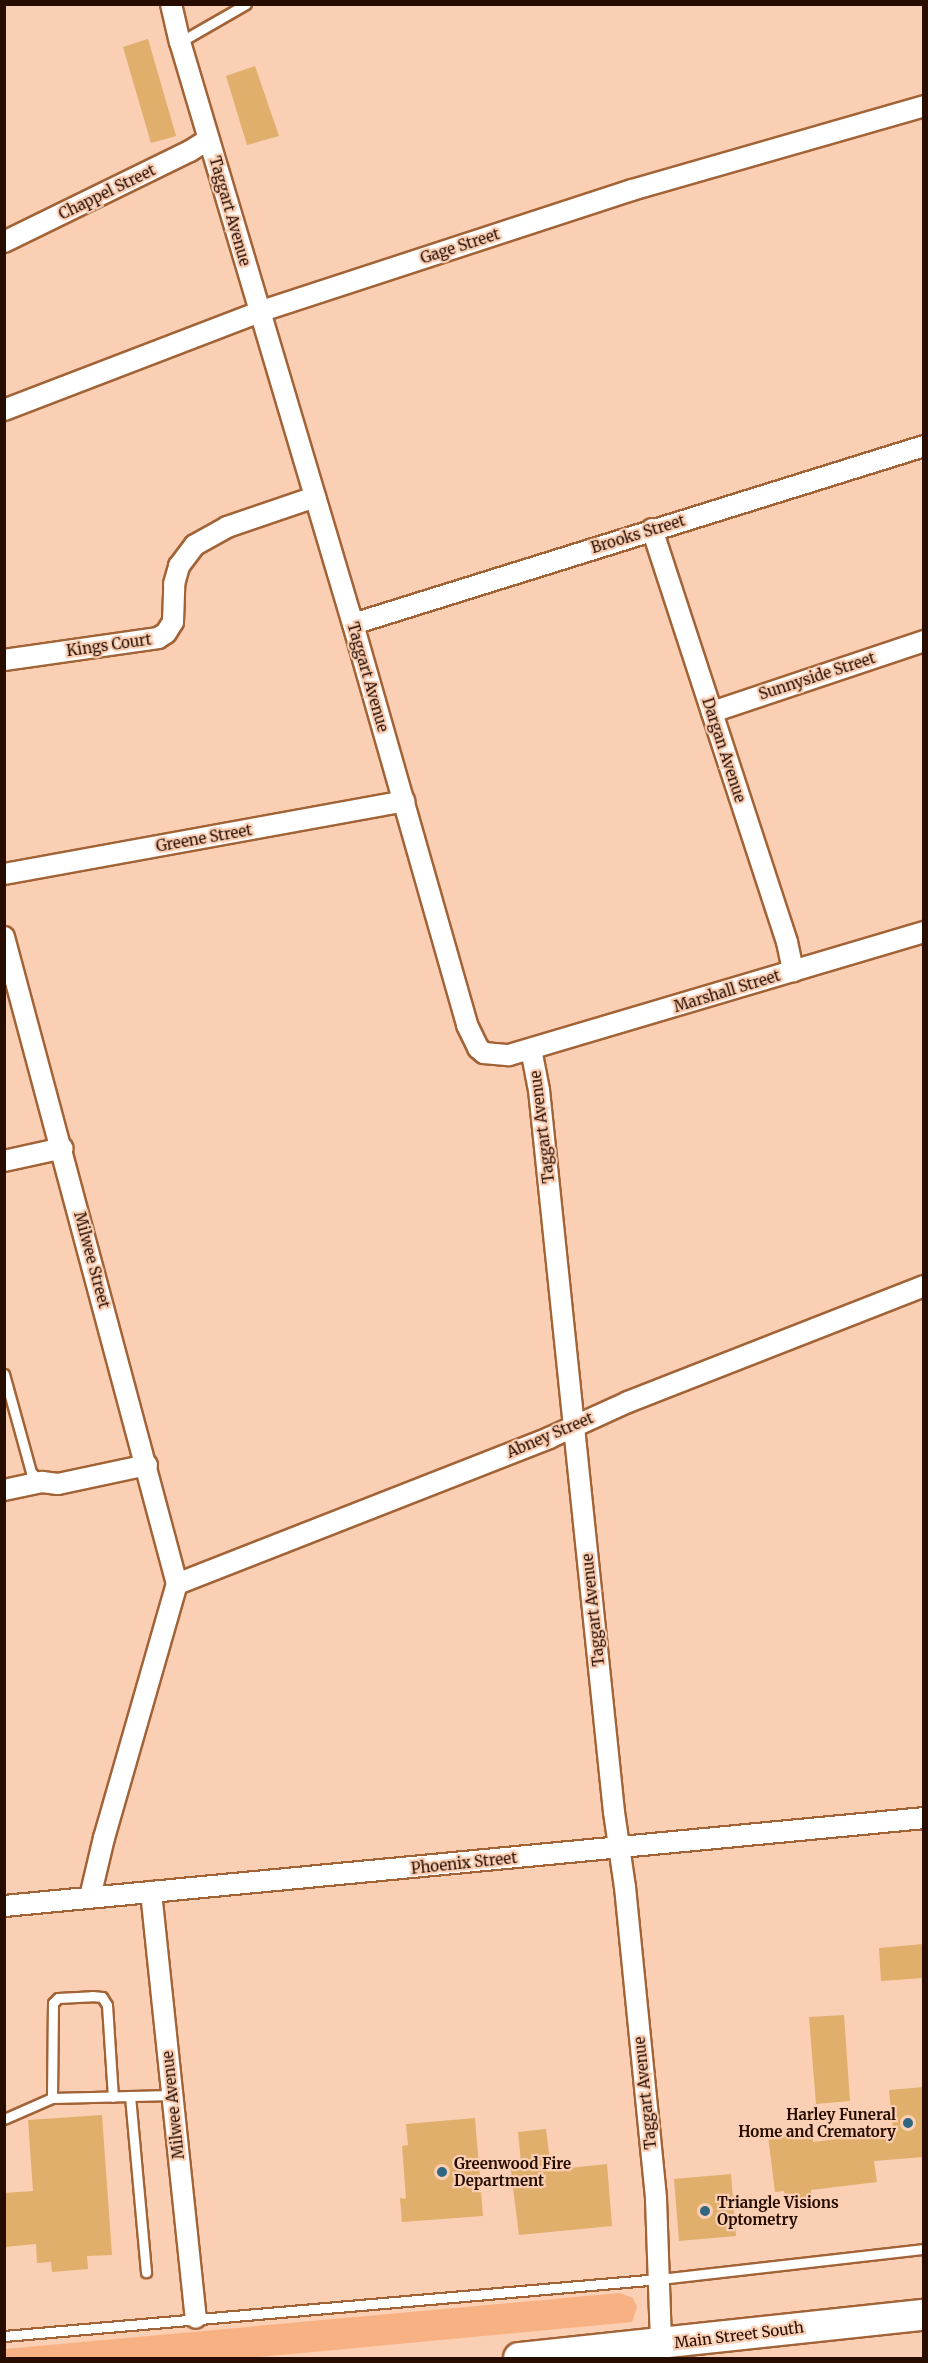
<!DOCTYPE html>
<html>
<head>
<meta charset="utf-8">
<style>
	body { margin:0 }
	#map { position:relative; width:928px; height:2363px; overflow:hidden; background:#facfb4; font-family:Merriweather,serif }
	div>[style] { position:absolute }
	.green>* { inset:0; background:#f8b182 }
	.building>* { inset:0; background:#e0af6c }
	.roads { filter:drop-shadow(2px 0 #a26336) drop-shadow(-2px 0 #a26336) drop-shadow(0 2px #a26336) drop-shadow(0 -2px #a26336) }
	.service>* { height:9px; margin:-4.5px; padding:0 4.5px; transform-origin:4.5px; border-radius:4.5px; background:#fff }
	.minor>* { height:20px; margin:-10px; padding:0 10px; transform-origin:10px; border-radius:10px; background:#fff }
	.primary>* { height:30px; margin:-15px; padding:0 15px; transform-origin:15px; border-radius:15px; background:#fff }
	.dots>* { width:16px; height:16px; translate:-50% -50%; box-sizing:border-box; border:3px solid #facfb4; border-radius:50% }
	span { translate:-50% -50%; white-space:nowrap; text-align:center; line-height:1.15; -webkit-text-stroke:4.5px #facfb4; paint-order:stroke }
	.street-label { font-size:15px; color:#260d00 }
	.poi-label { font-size:15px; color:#260d00; font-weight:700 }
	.right { translate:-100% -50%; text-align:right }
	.left { translate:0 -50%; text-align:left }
	.frame { position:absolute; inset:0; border:6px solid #260d00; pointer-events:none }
</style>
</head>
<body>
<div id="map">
	<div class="green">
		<i style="clip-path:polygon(620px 2293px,633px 2298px,637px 2307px,632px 2322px,248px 2358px,5px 2358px,5px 2349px)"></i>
	</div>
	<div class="building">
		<i style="clip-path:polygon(148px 39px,176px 136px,151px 143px,123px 47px)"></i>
		<i style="clip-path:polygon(255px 66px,279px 136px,247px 145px,226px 76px)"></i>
		<i style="clip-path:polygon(924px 1944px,924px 1978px,881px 1981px,879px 1948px)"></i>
		<i style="clip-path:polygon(844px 2015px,850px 2101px,816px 2104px,809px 2017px)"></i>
		<i style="clip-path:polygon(924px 2087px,924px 2157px,874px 2161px,877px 2182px,811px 2190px,812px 2199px,786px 2202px,784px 2191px,775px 2192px,768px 2136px,812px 2131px,813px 2142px,893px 2132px,889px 2090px)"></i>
		<i style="clip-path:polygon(102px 2115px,112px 2255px,87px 2256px,88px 2269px,52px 2272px,51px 2262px,37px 2263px,36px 2244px,4px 2247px,4px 2193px,33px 2191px,28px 2120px)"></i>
		<i style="clip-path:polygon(475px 2118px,483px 2216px,402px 2222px,400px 2198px,406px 2199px,402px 2146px,408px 2145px,406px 2124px)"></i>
		<i style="clip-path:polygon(546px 2129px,551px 2170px,607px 2164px,612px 2226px,519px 2235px,510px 2164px,521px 2162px,518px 2132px)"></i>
		<i style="clip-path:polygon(731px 2174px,736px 2236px,679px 2241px,674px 2179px)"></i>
	</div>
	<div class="roads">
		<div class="service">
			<i style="left:180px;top:42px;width:76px;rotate:-29.9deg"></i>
			<i style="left:4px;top:1374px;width:102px;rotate:74.6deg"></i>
			<i style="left:31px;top:1472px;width:13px;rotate:45deg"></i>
			<i style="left:130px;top:2096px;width:177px;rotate:84.8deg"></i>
			<i style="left:52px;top:2098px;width:95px;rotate:-89.4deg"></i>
			<i style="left:53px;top:2003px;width:7px;rotate:-45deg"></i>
			<i style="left:58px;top:1998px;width:34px;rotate:-3deg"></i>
			<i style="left:92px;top:1996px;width:10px;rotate:6deg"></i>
			<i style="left:102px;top:1997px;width:9px;rotate:58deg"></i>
			<i style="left:107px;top:2005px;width:92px;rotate:86.3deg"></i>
			<i style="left:4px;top:2119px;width:52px;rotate:-23.6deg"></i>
			<i style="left:52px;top:2098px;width:120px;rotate:-1.4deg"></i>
			<i style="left:4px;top:2336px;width:658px;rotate:-4.97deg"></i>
			<i style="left:660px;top:2279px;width:266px;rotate:-6.5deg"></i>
		</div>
		<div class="minor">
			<i style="left:171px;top:4px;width:39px;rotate:77deg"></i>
			<i style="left:180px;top:42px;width:607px;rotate:73.45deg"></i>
			<i style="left:353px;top:624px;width:417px;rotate:74.1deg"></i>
			<i style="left:467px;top:1025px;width:25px;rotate:64deg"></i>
			<i style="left:478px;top:1048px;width:8px;rotate:40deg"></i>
			<i style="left:484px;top:1053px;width:25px;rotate:5deg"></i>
			<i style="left:509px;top:1055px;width:433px;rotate:-16.5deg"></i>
			<i style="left:4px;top:242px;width:207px;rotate:-26.1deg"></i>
			<i style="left:190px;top:151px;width:22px;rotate:-32deg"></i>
			<i style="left:4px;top:410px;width:273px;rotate:-21deg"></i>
			<i style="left:259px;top:312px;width:392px;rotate:-18.1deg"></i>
			<i style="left:632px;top:190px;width:304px;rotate:-16deg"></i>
			<i style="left:652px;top:529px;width:435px;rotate:71.9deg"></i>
			<i style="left:787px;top:942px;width:30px;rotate:78deg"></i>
			<i style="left:353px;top:624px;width:598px;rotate:-17.31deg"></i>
			<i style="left:4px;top:660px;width:156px;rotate:-8.1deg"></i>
			<i style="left:158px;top:638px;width:9px;rotate:-32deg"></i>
			<i style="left:166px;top:633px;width:13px;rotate:-58deg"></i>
			<i style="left:173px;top:622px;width:38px;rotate:-88deg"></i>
			<i style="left:174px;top:584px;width:19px;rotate:-74deg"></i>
			<i style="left:179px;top:566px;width:26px;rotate:-53deg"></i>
			<i style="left:195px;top:545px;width:37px;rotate:-29deg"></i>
			<i style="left:227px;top:527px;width:93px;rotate:-18.8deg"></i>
			<i style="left:712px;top:712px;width:224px;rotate:-18.5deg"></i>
			<i style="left:4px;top:874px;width:407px;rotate:-10.3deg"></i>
			<i style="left:4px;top:937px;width:670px;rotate:75.03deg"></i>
			<i style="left:531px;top:1049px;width:42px;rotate:79deg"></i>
			<i style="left:539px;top:1090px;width:726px;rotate:84.07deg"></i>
			<i style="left:614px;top:1812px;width:76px;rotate:81.7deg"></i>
			<i style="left:625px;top:1887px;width:314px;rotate:84.3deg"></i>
			<i style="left:656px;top:2199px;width:145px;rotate:88deg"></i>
			<i style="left:4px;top:1161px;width:60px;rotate:-12.4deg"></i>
			<i style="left:4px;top:1490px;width:39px;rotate:-12deg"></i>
			<i style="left:42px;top:1482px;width:16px;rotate:7deg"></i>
			<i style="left:58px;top:1484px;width:91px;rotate:-12.1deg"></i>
			<i style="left:177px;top:1584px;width:400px;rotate:-21.4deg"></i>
			<i style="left:549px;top:1438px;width:87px;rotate:-24.5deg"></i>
			<i style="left:628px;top:1402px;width:318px;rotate:-21.4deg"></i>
			<i style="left:151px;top:1892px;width:428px;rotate:84deg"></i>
			<i style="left:90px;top:1897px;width:61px;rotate:-76.7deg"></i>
			<i style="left:104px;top:1838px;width:264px;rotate:-74deg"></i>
			<i style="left:4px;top:1906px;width:924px;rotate:-5.46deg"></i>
		</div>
		<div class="primary">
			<i style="left:519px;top:2358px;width:407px;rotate:-6.1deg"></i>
		</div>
	</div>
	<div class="dots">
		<i style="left:908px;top:2123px;background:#316682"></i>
		<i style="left:442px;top:2172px;background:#316682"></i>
		<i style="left:705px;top:2211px;background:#316682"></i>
	</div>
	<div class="street-label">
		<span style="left:107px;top:192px;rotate:-26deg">Chappel Street</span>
		<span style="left:230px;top:211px;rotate:74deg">Taggart Avenue</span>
		<span style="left:460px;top:246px;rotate:-18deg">Gage Street</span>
		<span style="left:638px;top:534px;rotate:-17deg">Brooks Street</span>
		<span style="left:109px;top:645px;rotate:-8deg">Kings Court</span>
		<span style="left:817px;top:676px;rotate:-18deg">Sunnyside Street</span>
		<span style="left:368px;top:677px;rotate:74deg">Taggart Avenue</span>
		<span style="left:724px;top:750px;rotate:72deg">Dargan Avenue</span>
		<span style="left:204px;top:838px;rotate:-10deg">Greene Street</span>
		<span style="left:727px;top:991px;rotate:-17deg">Marshall Street</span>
		<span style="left:542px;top:1127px;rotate:-97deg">Taggart Avenue</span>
		<span style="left:92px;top:1260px;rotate:75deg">Milwee Street</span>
		<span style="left:550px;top:1435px;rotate:-23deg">Abney Street</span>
		<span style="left:593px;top:1610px;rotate:-96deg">Taggart Avenue</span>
		<span style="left:464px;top:1863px;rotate:-6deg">Phoenix Street</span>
		<span style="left:645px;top:2093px;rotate:-96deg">Taggart Avenue</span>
		<span style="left:173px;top:2105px;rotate:-96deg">Milwee Avenue</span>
		<span style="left:739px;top:2335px;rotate:-7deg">Main Street South</span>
	</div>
	<div class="poi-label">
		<span class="right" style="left:896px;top:2123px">Harley Funeral<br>Home and Crematory</span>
		<span class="left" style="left:454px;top:2172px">Greenwood Fire<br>Department</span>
		<span class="left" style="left:717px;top:2211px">Triangle Visions<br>Optometry</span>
	</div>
	<div class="frame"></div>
</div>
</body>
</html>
